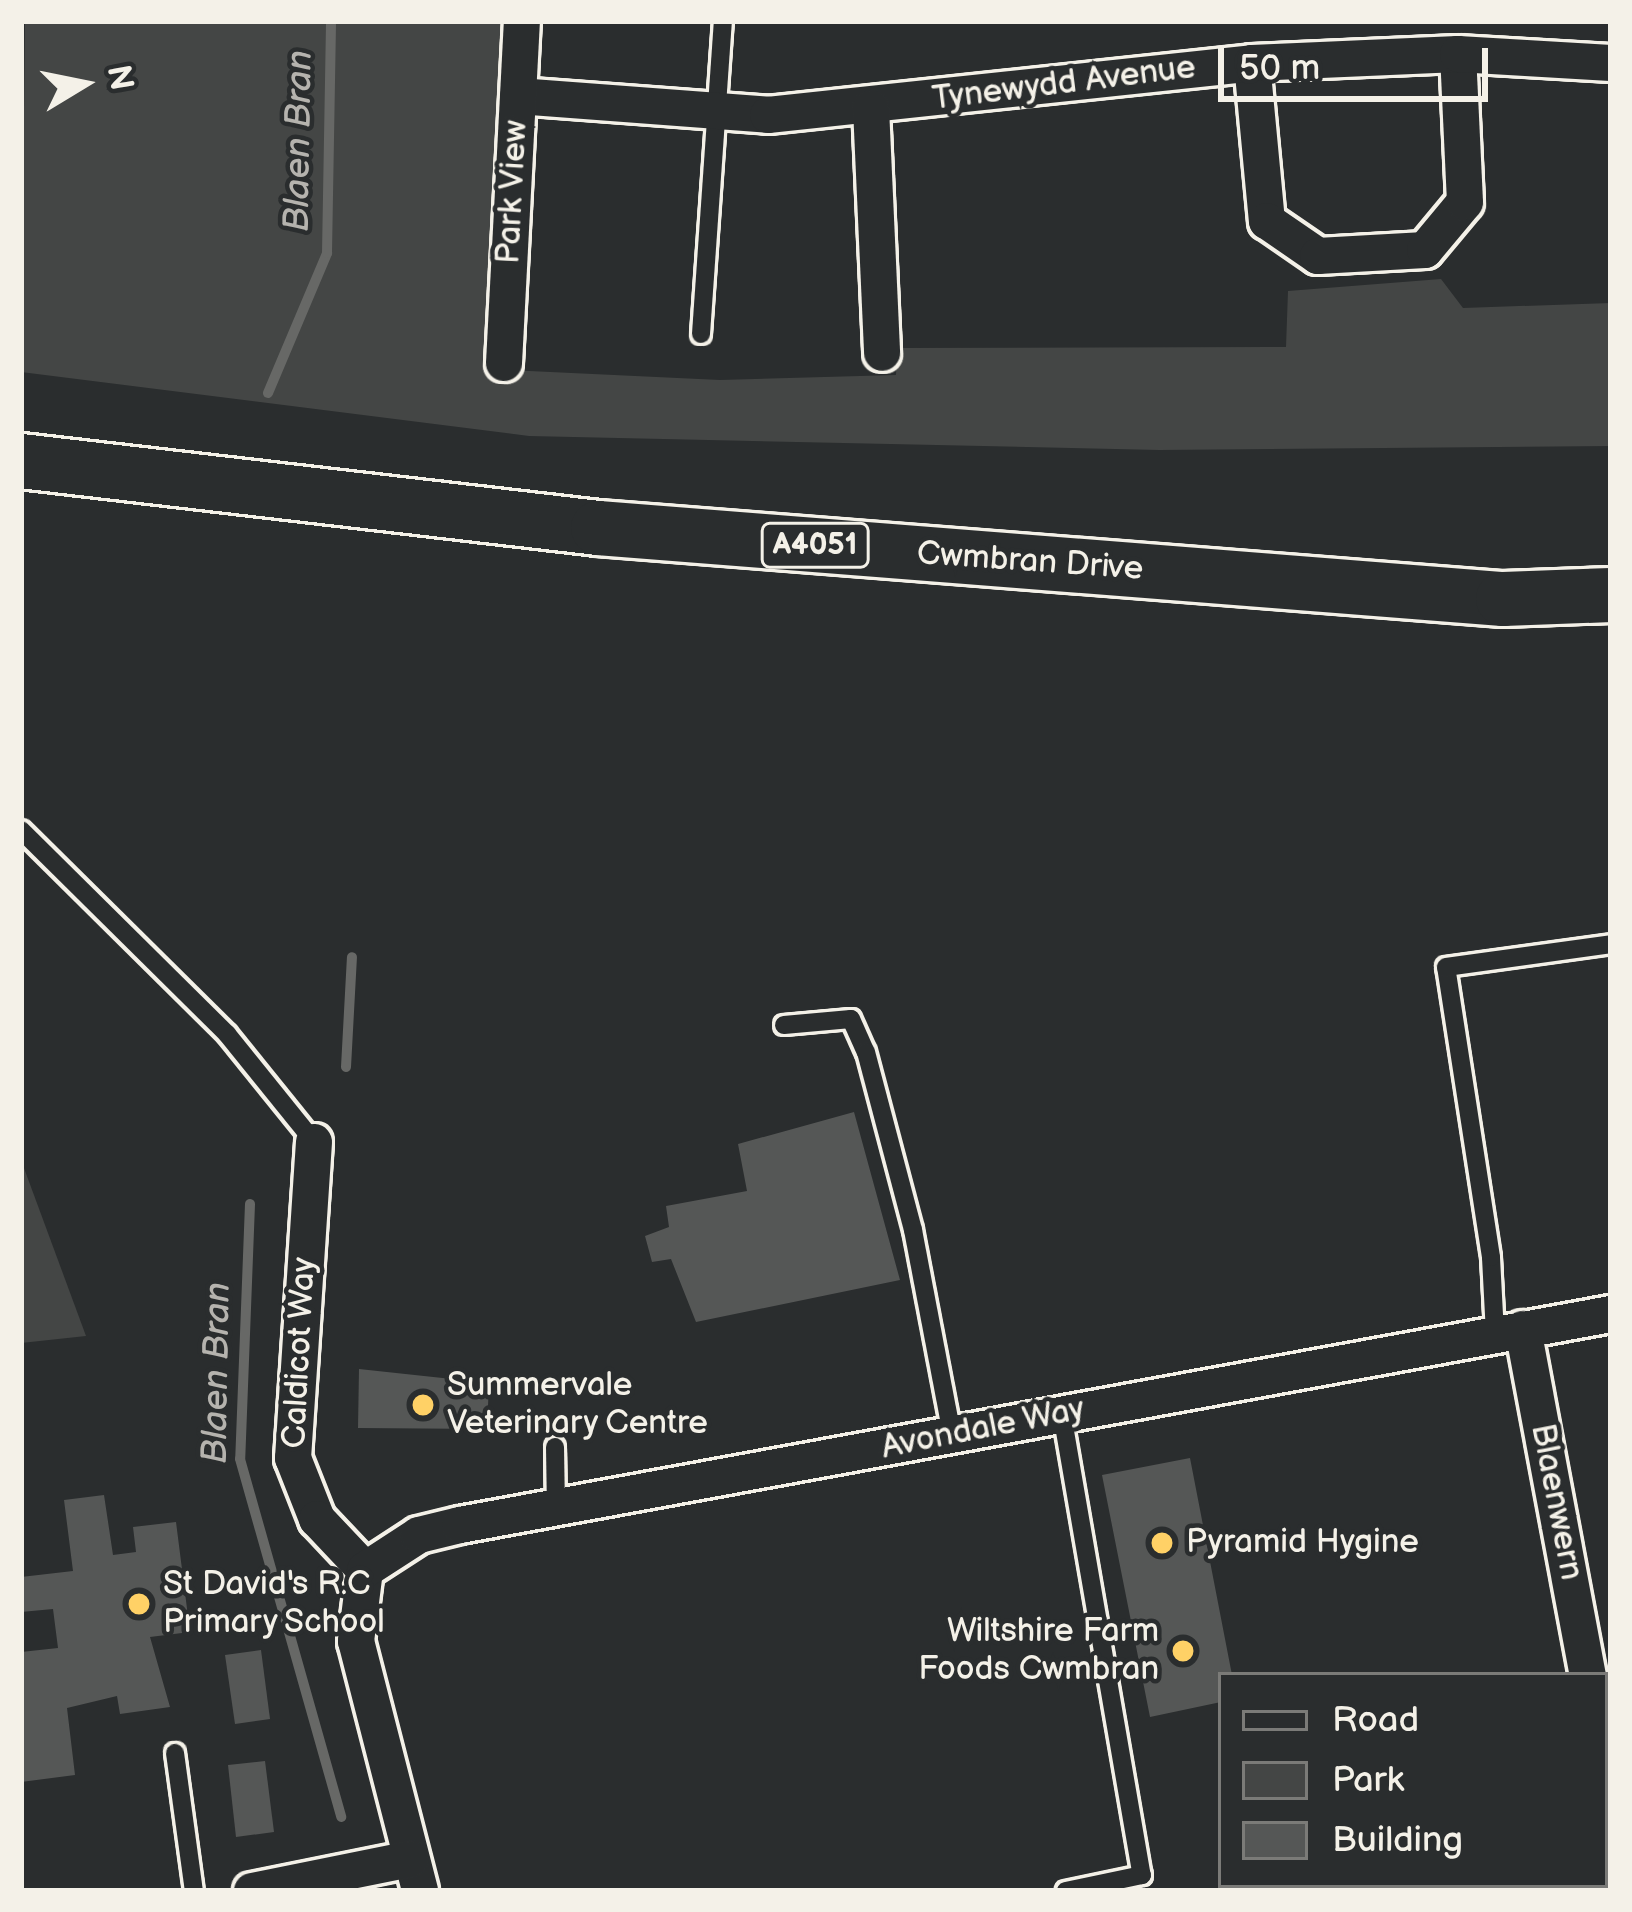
<!DOCTYPE html>
<html>
<head>
<meta charset="utf-8">
<style>
	body { margin:0 }
	#map { position:relative; width:1632px; height:1912px; overflow:hidden; background:#2a2d2e; font-family:"Balsamiq Sans",sans-serif }
	div>[style] { position:absolute }
	.green>* { inset:0; background:#444645 }
	.stream>* { height:10px; margin:-5px; padding:0 5px; transform-origin:5px; border-radius:5px; background:#676866 }
	.building>* { inset:0; background:#555756 }
	.roads { filter:drop-shadow(3px 0 #f4f1e8) drop-shadow(-3px 0 #f4f1e8) drop-shadow(0 3px #f4f1e8) drop-shadow(0 -3px #f4f1e8) }
	.lane>* { height:18px; margin:-9px; padding:0 9px; transform-origin:9px; border-radius:9px; background:#2a2d2e }
	.street>* { height:36px; margin:-18px; padding:0 18px; transform-origin:18px; border-radius:18px; background:#2a2d2e }
	.primary>* { height:54px; margin:-27px; padding:0 27px; transform-origin:27px; border-radius:27px; background:#2a2d2e }
	.dots>* { width:33px; height:33px; translate:-50% -50%; box-sizing:border-box; border:6px solid #2a2d2e; border-radius:50% }
	span { translate:-50% -50%; white-space:nowrap; text-align:center; line-height:1.15; -webkit-text-stroke:9px #2a2d2e; paint-order:stroke }
	.shield-label span { padding:3px 9px; background:#2a2d2e; border:3px solid; border-radius:9px; -webkit-text-stroke-width:0 }
	.shield-label { font-size:30px; color:#f4f1e8; font-weight:700 }
	.street-label { font-size:33px; color:#f4f1e8 }
	.poi-label { font-size:33px; color:#f4f1e8 }
	.left { translate:0 -50%; text-align:left }
	.right { translate:-100% -50%; text-align:right }
	.water-label { font-size:36px; color:#b5b3ae; font-style:italic }
	.frame { position:absolute; inset:0; border:24px solid #f4f1e8; pointer-events:none }
	.legend { position:absolute; left:1218px; top:1672px; width:390px; height:216px; box-sizing:border-box; background:#2a2d2e; border:3px solid #7b7b78; margin:0; padding:15px 21px; list-style:none; font-size:36px; color:#f4f1e8 }
	.legend li { display:flex; align-items:center; gap:24px; height:60px }
	.legend b { width:60px; border:3px solid #7b7b78 }
	.north { position:absolute; left:24px; top:24px; width:120px; height:120px; -webkit-text-stroke:9px #2a2d2e; paint-order:stroke; rotate:80deg; font-size:33px; font-weight:700; line-height:48px; text-align:center; color:#f4f1e8 }
	.north::after { content:''; display:block; margin:auto; width:42px; height:54px; background:#f4f1e8; clip-path:polygon(50% 0,100% 100%,50% 72%,0 100%) }
	.scale { position:absolute; left:1218px; top:48px; width:270px; height:54px; box-sizing:border-box; border:6px solid #f4f1e8; border-top:0; padding-left:15px; font-size:36px; line-height:42px; white-space:nowrap; color:#f4f1e8; -webkit-text-stroke:9px #2a2d2e; paint-order:stroke }
</style>
</head>
<body>
<div id="map">
	<div class="green">
		<i style="clip-path:polygon(25px 21px,502px 21px,489px 369px,720px 380px,896px 375px,897px 348px,1286px 347px,1288px 291px,1441px 279px,1463px 308px,1611px 303px,1611px 446px,1159px 450px,529px 436px,21px 372px)"></i>
		<i style="clip-path:polygon(21px 1160px,86px 1336px,21px 1343px)"></i>
	</div>
	<div class="stream">
		<i style="left:268px;top:393px;width:152px;rotate:-67.1deg"></i>
		<i style="left:327px;top:253px;width:232px;rotate:-89deg"></i>
		<i style="left:346px;top:1067px;width:110px;rotate:-86.9deg"></i>
		<i style="left:250px;top:1204px;width:255px;rotate:92.2deg"></i>
		<i style="left:240px;top:1459px;width:372px;rotate:74.2deg"></i>
	</div>
	<div class="building">
		<i style="clip-path:polygon(854px 1112px,900px 1280px,696px 1322px,671px 1259px,652px 1262px,645px 1236px,669px 1227px,666px 1206px,747px 1191px,738px 1144px)"></i>
		<i style="clip-path:polygon(359px 1369px,489px 1383px,487px 1429px,358px 1428px)"></i>
		<i style="clip-path:polygon(1190px 1458px,1232px 1675px,1221px 1675px,1221px 1702px,1150px 1717px,1102px 1475px)"></i>
		<i style="clip-path:polygon(104px 1495px,113px 1555px,136px 1552px,133px 1527px,176px 1522px,190px 1632px,150px 1637px,170px 1707px,120px 1714px,117px 1696px,67px 1708px,75px 1775px,21px 1782px,21px 1652px,58px 1648px,53px 1609px,21px 1612px,21px 1577px,73px 1571px,64px 1500px)"></i>
		<i style="clip-path:polygon(261px 1650px,270px 1719px,235px 1724px,225px 1655px)"></i>
		<i style="clip-path:polygon(265px 1761px,274px 1832px,236px 1837px,228px 1765px)"></i>
	</div>
	<div class="roads">
		<div class="lane">
			<i style="left:701px;top:334px;width:314px;rotate:-86deg"></i>
			<i style="left:21px;top:830px;width:290px;rotate:44.7deg"></i>
			<i style="left:227px;top:1034px;width:139px;rotate:51.1deg"></i>
			<i style="left:784px;top:1025px;width:67px;rotate:-5.1deg"></i>
			<i style="left:851px;top:1019px;width:36px;rotate:66deg"></i>
			<i style="left:866px;top:1052px;width:184px;rotate:75.2deg"></i>
			<i style="left:913px;top:1230px;width:209px;rotate:79.2deg"></i>
			<i style="left:1495px;top:1334px;width:77px;rotate:-93deg"></i>
			<i style="left:1491px;top:1257px;width:293px;rotate:-98.8deg"></i>
			<i style="left:1446px;top:967px;width:167px;rotate:-7.9deg"></i>
			<i style="left:1062px;top:1414px;width:468px;rotate:80.2deg"></i>
			<i style="left:1142px;top:1875px;width:78px;rotate:168.1deg"></i>
			<i style="left:555px;top:1447px;width:61px;rotate:89.1deg"></i>
			<i style="left:175px;top:1753px;width:139px;rotate:82.2deg"></i>
			<i style="left:1605px;top:1833px;width:6px;rotate:-9deg"></i>
		</div>
		<div class="street">
			<i style="left:1252px;top:63px;width:159px;rotate:84.6deg"></i>
			<i style="left:1267px;top:221px;width:62px;rotate:34.5deg"></i>
			<i style="left:1318px;top:256px;width:107px;rotate:-3.2deg"></i>
			<i style="left:1425px;top:250px;width:62px;rotate:-50.2deg"></i>
			<i style="left:1465px;top:202px;width:148px;rotate:-92.7deg"></i>
			<i style="left:518px;top:96px;width:251px;rotate:4.3deg"></i>
			<i style="left:768px;top:115px;width:487px;rotate:-6.1deg"></i>
			<i style="left:1252px;top:63px;width:206px;rotate:-2.5deg"></i>
			<i style="left:1458px;top:54px;width:153px;rotate:3.4deg"></i>
			<i style="left:871px;top:108px;width:245px;rotate:87.4deg"></i>
			<i style="left:504px;top:363px;width:342px;rotate:-87deg"></i>
			<i style="left:314px;top:1142px;width:317px;rotate:93.8deg"></i>
			<i style="left:293px;top:1458px;width:66px;rotate:68.5deg"></i>
			<i style="left:317px;top:1519px;width:70px;rotate:46.7deg"></i>
			<i style="left:365px;top:1570px;width:72px;rotate:97.2deg"></i>
			<i style="left:356px;top:1641px;width:258px;rotate:75.6deg"></i>
			<i style="left:1523px;top:1329px;width:352px;rotate:79.4deg"></i>
			<i style="left:365px;top:1570px;width:64px;rotate:-32.9deg"></i>
			<i style="left:419px;top:1535px;width:42px;rotate:-13.7deg"></i>
			<i style="left:460px;top:1525px;width:1170px;rotate:-10.39deg"></i>
			<i style="left:1605px;top:1768px;width:35px;rotate:80deg"></i>
			<i style="left:252px;top:1891px;width:162px;rotate:-11.4deg"></i>
		</div>
		<div class="primary">
			<i style="left:21px;top:461px;width:581px;rotate:6.62deg"></i>
			<i style="left:598px;top:528px;width:908px;rotate:4.49deg"></i>
			<i style="left:1503px;top:599px;width:108px;rotate:-2.1deg"></i>
		</div>
	</div>
	<div class="dots">
		<i style="left:423px;top:1405px;background:#ffd166"></i>
		<i style="left:1162px;top:1543px;background:#ffd166"></i>
		<i style="left:139px;top:1604px;background:#ffd166"></i>
		<i style="left:1183px;top:1651px;background:#ffd166"></i>
	</div>
	<div class="shield-label">
		<span style="left:815px;top:545px">A4051</span>
	</div>
	<div class="street-label">
		<span style="left:1064px;top:84px;rotate:-7deg">Tynewydd Avenue</span>
		<span style="left:513px;top:192px;rotate:-87deg">Park View</span>
		<span style="left:1030px;top:562px;rotate:4deg">Cwmbran Drive</span>
		<span style="left:300px;top:1353px;rotate:-87deg">Caldicot Way</span>
		<span style="left:983px;top:1429px;rotate:-11deg">Avondale Way</span>
		<span style="left:1556px;top:1502px;rotate:79deg">Blaenwern</span>
	</div>
	<div class="poi-label">
		<span class="left" style="left:447px;top:1405px">Summervale<br>Veterinary Centre</span>
		<span class="left" style="left:1186px;top:1543px">Pyramid Hygine</span>
		<span class="left" style="left:163px;top:1604px">St David's R.C<br>Primary School</span>
		<span class="right" style="left:1159px;top:1651px">Wiltshire Farm<br>Foods Cwmbran</span>
	</div>
	<div class="water-label">
		<span style="left:299px;top:141px;rotate:-89deg">Blaen Bran</span>
		<span style="left:217px;top:1373px;rotate:-89deg">Blaen Bran</span>
	</div>
	<div class="frame"></div>
	<ul class="legend">
	<li><b style="height:15px;background:#2a2d2e"></b>Road</li>
	<li><b style="height:33px;background:#444645"></b>Park</li>
	<li><b style="height:33px;background:#555756"></b>Building</li>
	</ul>
	<div class="north">N</div>
	<div class="scale">50 m</div>
</div>
</body>
</html>
